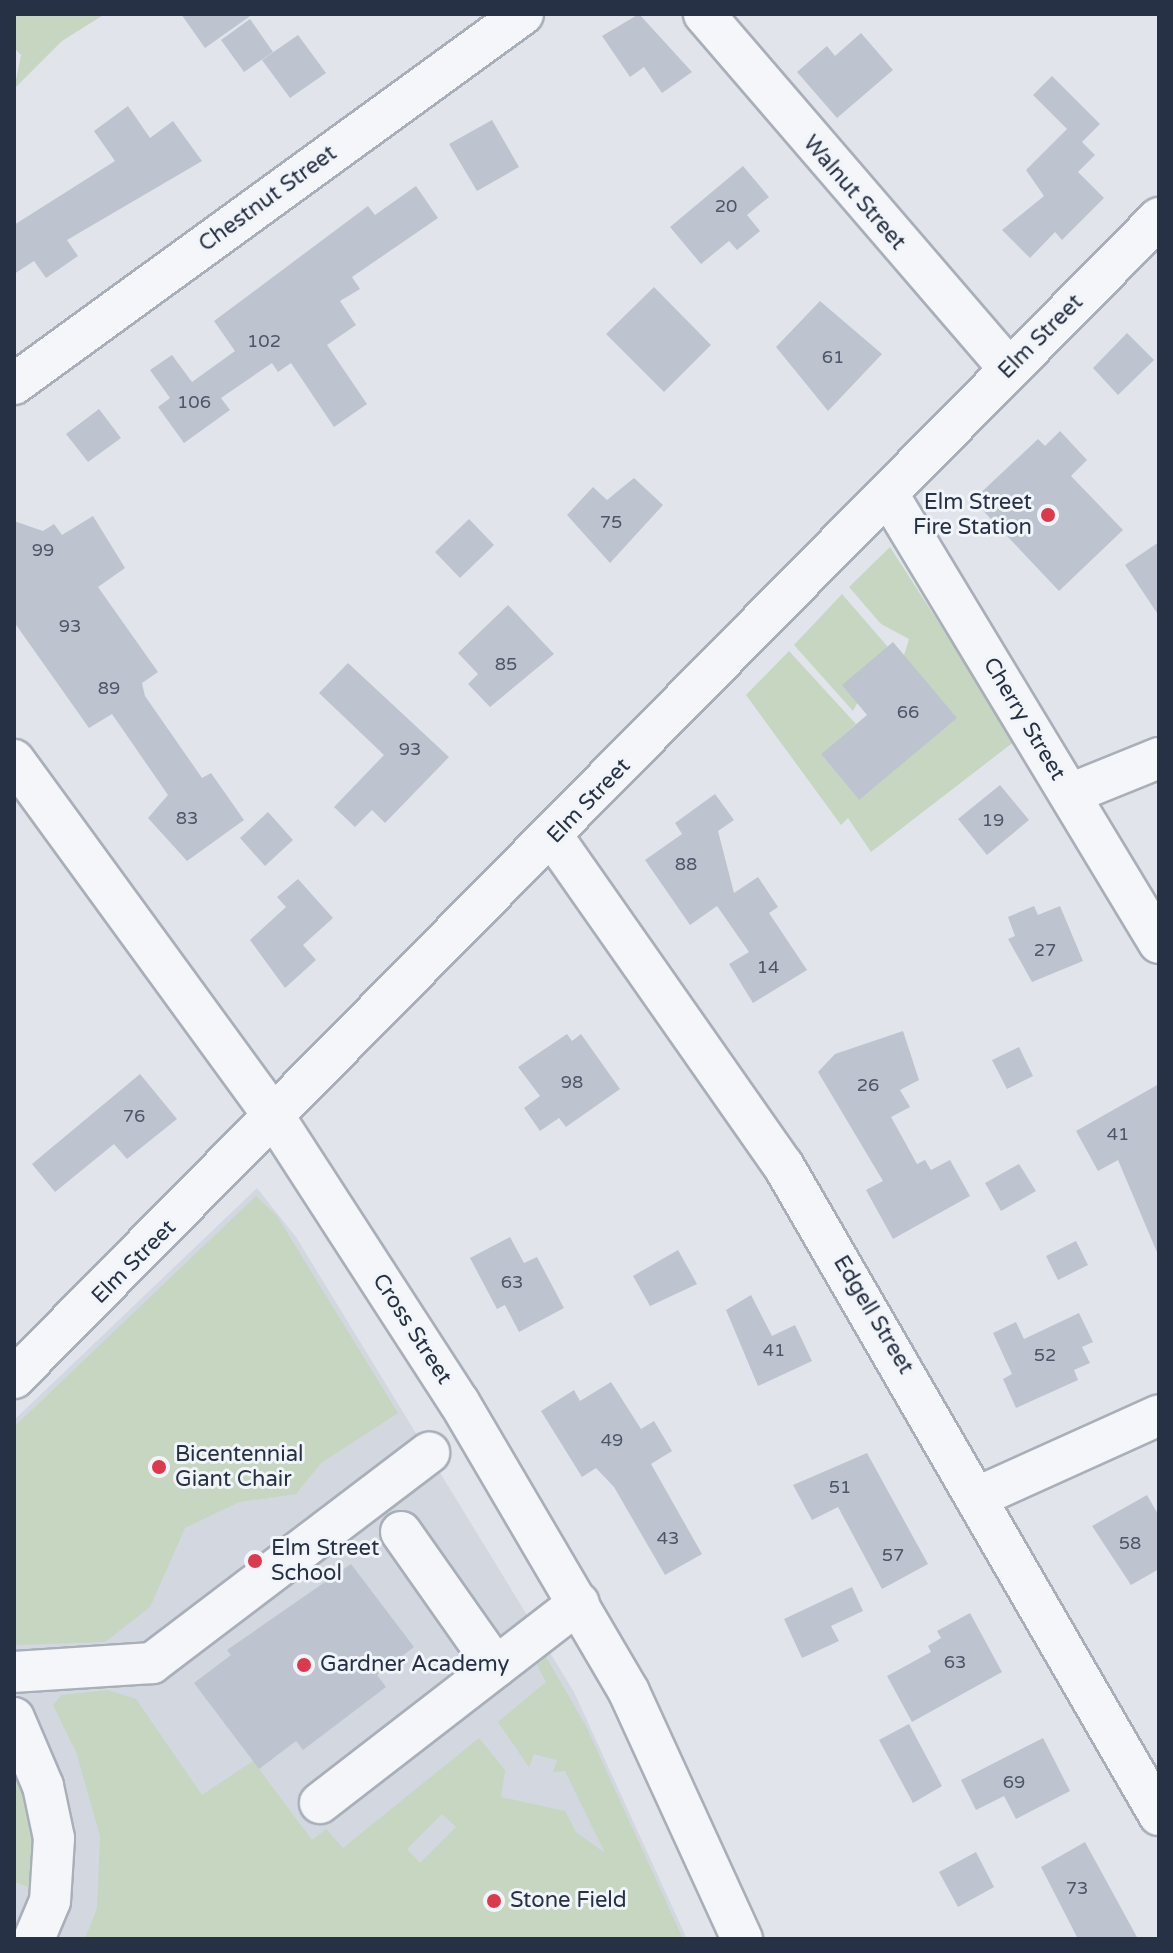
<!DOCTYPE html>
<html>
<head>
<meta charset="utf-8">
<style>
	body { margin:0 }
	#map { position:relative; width:1173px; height:1953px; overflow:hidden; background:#e1e5eb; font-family:"Varela Round",sans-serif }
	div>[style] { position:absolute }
	.built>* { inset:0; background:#d2d7e0 }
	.green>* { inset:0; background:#c6d6c1 }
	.building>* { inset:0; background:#bdc3cf }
	.roads { filter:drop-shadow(2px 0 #a9afb9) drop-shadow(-2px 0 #a9afb9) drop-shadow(0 2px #a9afb9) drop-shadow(0 -2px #a9afb9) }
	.minor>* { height:40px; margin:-20px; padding:0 20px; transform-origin:20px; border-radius:20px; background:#f4f6f9 }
	.dots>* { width:22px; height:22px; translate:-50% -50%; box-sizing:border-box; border:4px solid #f1f4f8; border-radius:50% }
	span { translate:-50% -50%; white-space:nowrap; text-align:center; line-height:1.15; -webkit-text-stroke:6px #f1f4f8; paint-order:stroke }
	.number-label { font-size:18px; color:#4c5668 }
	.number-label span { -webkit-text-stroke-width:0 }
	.street-label { font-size:22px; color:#273145 }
	.poi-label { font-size:22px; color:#273145 }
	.right { translate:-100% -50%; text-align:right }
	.left { translate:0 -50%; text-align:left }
	.frame { position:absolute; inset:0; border:16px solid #273145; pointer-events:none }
</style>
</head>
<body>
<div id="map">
	<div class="built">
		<i style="clip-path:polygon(257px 1188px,296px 1237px,574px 1692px,687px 1939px,14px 1939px,14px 1420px)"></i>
	</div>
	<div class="green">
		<i style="clip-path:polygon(14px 14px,105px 14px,62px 41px,14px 89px,21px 55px,14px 48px)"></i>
		<i style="clip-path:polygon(890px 547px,1015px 741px,871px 852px,848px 818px,841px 825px,746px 695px,789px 651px,856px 724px,821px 754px,859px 800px,909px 639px,881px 624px,849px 587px)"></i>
		<i style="clip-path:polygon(842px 594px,888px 647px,853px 711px,794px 645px)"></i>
		<i style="clip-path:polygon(256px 1196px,277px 1216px,398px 1413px,321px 1463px,296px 1494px,239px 1502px,185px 1528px,150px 1607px,105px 1642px,14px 1645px,14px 1427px)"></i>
		<i style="clip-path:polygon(evenodd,546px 1657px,586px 1726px,683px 1939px,85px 1939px,97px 1908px,100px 1836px,76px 1752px,53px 1705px,61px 1695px,108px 1690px,136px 1699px,202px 1795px,253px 1761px,312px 1840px,326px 1829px,343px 1848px,479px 1738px,505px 1770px,501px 1797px,565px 1811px,576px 1832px,605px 1853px,565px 1771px,553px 1772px,557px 1760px,534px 1754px,529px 1767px,498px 1722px,546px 1682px,537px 1665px,546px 1657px,442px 1814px,456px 1827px,420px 1863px,407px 1849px,442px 1814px)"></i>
		<i style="clip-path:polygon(14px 1761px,32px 1818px,32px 1888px,14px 1882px)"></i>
	</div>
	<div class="building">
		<i style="clip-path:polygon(181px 14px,253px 14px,205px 48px)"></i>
		<i style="clip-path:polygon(639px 14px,692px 72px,662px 93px,644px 67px,630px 77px,602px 36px)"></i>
		<i style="clip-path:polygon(250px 19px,273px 52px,244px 72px,221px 40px)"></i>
		<i style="clip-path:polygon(861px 33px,893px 70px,837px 118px,797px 72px,827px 46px,835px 56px)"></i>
		<i style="clip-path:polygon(298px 35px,326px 73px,290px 98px,262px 60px)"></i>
		<i style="clip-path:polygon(1052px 76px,1100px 124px,1082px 142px,1095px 155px,1078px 172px,1104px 198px,1062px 240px,1055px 232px,1030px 258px,1002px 230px,1044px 196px,1026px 170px,1067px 129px,1033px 95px)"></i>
		<i style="clip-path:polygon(128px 106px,150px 138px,173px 121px,202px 161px,67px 240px,78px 256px,46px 278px,34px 261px,14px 274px,14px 225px,115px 161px,94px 131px)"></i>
		<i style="clip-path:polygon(492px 120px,519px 167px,477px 191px,449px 144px)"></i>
		<i style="clip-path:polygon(743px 166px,769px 197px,747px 215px,760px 231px,737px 250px,729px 241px,701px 264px,670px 227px)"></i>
		<i style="clip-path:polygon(416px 186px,438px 218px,352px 277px,360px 289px,340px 301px,356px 325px,327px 345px,367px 404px,334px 427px,291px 363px,278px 372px,272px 363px,221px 398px,230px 410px,184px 443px,158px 407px,170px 398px,150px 370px,172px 355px,192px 382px,235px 351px,214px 321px,368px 206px,375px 215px)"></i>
		<i style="clip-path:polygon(654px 287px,711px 345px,664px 392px,606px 334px)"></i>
		<i style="clip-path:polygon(820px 301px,882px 354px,828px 411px,776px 347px)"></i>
		<i style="clip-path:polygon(1127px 333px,1154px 360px,1118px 395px,1093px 368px)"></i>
		<i style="clip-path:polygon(99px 409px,121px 438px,88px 462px,66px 434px)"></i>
		<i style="clip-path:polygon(1060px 431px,1087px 460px,1071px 476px,1123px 530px,1059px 591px,973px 500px,1038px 439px,1045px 446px)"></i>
		<i style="clip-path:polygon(634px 478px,663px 505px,610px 563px,567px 515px,593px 487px,607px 500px)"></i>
		<i style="clip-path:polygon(93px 516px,125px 568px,98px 587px,158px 672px,142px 683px,145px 696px,202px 778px,211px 773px,244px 820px,187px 861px,148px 818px,168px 795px,112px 714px,89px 728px,14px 622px,14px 521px,43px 531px,54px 524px,62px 535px)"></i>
		<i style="clip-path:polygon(469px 519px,494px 545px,460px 578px,435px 552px)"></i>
		<i style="clip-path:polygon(1159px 542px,1159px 616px,1125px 565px)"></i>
		<i style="clip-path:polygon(508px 605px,554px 654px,490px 707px,468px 684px,478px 674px,458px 653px)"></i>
		<i style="clip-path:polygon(893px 642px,957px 718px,859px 800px,821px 754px,867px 715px,842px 685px)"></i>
		<i style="clip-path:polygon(348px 663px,449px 757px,385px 823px,372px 810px,355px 827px,334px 807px,384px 755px,319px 693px)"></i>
		<i style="clip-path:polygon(1000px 785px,1029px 820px,987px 855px,958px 819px)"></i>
		<i style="clip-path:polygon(715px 794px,734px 820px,718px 831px,734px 893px,758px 877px,778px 907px,769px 913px,807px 970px,753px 1003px,729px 964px,749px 952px,717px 906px,690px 925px,645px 860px,682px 834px,675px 823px)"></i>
		<i style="clip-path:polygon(268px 812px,293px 840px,265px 866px,240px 838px)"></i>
		<i style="clip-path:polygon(298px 879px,333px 918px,303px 945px,316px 960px,285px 988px,250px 940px,286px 907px,277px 897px)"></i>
		<i style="clip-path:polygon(1034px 906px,1038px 915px,1060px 906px,1083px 961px,1032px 982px,1008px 939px,1015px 936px,1008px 917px)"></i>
		<i style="clip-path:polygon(903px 1031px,919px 1080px,900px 1090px,910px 1107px,891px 1117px,917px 1164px,925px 1160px,931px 1170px,950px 1160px,970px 1196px,893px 1239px,866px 1190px,883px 1181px,818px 1072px,835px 1054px)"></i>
		<i style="clip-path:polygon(567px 1034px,572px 1041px,581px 1034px,620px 1089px,566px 1127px,559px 1118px,540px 1131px,524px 1108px,540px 1096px,518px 1067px)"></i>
		<i style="clip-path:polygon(1019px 1047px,1033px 1076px,1007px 1089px,992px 1060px)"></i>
		<i style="clip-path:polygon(140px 1074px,177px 1119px,127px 1159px,114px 1144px,55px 1192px,32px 1164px)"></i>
		<i style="clip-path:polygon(1159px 1084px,1159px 1257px,1118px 1160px,1098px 1171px,1076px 1131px)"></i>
		<i style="clip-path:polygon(1019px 1164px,1036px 1191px,1001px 1211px,985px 1183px)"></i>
		<i style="clip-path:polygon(510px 1237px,524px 1263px,537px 1257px,564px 1308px,519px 1332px,505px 1305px,497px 1309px,470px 1258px)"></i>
		<i style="clip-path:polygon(1076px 1241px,1088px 1265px,1058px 1280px,1046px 1256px)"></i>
		<i style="clip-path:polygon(678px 1250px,697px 1284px,650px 1306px,633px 1276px)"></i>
		<i style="clip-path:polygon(751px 1295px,772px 1336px,795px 1325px,812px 1361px,758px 1386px,726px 1310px)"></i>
		<i style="clip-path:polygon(1079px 1313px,1093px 1342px,1082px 1347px,1090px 1363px,1074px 1370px,1078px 1380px,1016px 1408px,1003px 1379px,1012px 1374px,993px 1333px,1016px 1322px,1024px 1339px)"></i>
		<i style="clip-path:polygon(611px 1382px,641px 1429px,654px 1421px,672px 1451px,651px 1464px,702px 1554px,665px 1575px,614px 1487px,596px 1468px,582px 1477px,541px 1411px,574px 1390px,580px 1401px)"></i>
		<i style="clip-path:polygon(867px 1453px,928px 1564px,882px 1589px,838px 1507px,812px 1520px,793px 1485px)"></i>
		<i style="clip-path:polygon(1147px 1495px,1159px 1516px,1159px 1569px,1131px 1585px,1092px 1526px)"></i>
		<i style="clip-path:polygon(351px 1564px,414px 1647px,377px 1675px,386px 1687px,303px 1750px,296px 1741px,259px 1769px,194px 1683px,231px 1655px,227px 1650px)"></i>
		<i style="clip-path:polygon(852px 1587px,863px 1611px,831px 1626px,839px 1641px,802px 1658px,784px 1619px)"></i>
		<i style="clip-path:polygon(970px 1613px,1002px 1672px,912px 1722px,887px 1676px,931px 1652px,928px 1646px,941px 1638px,937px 1631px)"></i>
		<i style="clip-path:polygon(909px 1724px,942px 1786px,913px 1803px,879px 1740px)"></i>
		<i style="clip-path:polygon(1043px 1738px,1070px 1791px,1016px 1819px,1004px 1796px,976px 1810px,961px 1780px)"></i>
		<i style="clip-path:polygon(1085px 1842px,1138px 1939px,1078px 1939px,1041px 1867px)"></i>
		<i style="clip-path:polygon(976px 1852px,994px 1887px,958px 1907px,939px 1872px)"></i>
	</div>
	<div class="roads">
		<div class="minor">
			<i style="left:704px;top:14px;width:468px;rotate:49.3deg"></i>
			<i style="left:14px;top:384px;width:629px;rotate:-36.01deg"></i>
			<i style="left:889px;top:496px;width:522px;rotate:58.87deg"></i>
			<i style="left:14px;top:760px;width:443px;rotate:53.9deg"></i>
			<i style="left:275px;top:1118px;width:338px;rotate:57.1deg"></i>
			<i style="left:459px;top:1402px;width:336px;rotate:59.6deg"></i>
			<i style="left:629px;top:1692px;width:272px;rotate:65.4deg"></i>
			<i style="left:1070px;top:794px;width:96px;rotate:-22deg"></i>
			<i style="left:553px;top:837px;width:401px;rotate:55deg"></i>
			<i style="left:783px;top:1165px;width:751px;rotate:59.95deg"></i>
			<i style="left:14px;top:1378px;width:1630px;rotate:-45.37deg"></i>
			<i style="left:980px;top:1496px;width:196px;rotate:-24.3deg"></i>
			<i style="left:401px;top:1532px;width:165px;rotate:54.9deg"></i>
			<i style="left:14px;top:1672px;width:138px;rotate:-3.7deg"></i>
			<i style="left:152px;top:1663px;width:348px;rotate:-37.2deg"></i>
			<i style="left:14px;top:1718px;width:74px;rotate:66.9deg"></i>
			<i style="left:43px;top:1786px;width:53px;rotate:78.1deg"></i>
			<i style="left:54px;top:1838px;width:63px;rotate:93.6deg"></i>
			<i style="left:50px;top:1901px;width:41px;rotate:112.8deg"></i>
			<i style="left:320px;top:1803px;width:327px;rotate:-37.7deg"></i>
		</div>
	</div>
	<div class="dots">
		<i style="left:1048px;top:515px;background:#dd394c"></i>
		<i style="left:159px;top:1467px;background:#dd394c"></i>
		<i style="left:255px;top:1561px;background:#dd394c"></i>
		<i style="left:304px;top:1665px;background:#dd394c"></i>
		<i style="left:494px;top:1901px;background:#dd394c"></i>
	</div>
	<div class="number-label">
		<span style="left:726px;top:206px">20</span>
		<span style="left:264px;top:341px">102</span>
		<span style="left:833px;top:357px">61</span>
		<span style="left:194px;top:402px">106</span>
		<span style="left:611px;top:522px">75</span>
		<span style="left:43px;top:550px">99</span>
		<span style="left:70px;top:626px">93</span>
		<span style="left:506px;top:664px">85</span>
		<span style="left:109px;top:688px">89</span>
		<span style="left:908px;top:712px">66</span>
		<span style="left:410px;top:749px">93</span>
		<span style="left:187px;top:818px">83</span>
		<span style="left:993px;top:820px">19</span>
		<span style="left:686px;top:864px">88</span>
		<span style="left:1045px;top:950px">27</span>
		<span style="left:768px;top:967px">14</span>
		<span style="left:572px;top:1082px">98</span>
		<span style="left:868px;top:1085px">26</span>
		<span style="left:134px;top:1116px">76</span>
		<span style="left:1118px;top:1134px">41</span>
		<span style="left:512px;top:1282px">63</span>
		<span style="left:774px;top:1350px">41</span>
		<span style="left:1045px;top:1355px">52</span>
		<span style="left:612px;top:1440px">49</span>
		<span style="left:840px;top:1487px">51</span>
		<span style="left:668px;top:1538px">43</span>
		<span style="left:1130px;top:1543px">58</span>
		<span style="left:893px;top:1555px">57</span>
		<span style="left:955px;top:1662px">63</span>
		<span style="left:1014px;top:1782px">69</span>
		<span style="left:1077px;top:1888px">73</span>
	</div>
	<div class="street-label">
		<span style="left:854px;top:193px;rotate:49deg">Walnut Street</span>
		<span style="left:268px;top:199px;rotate:-36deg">Chestnut Street</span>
		<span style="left:1041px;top:337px;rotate:-45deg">Elm Street</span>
		<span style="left:1024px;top:719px;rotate:59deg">Cherry Street</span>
		<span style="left:589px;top:801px;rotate:-46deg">Elm Street</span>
		<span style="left:134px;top:1262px;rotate:-45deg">Elm Street</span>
		<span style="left:873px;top:1315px;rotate:59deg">Edgell Street</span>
		<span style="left:412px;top:1329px;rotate:57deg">Cross Street</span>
	</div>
	<div class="poi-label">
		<span class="right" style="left:1032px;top:515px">Elm Street<br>Fire Station</span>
		<span class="left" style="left:175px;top:1467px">Bicentennial<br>Giant Chair</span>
		<span class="left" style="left:271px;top:1561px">Elm Street<br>School</span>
		<span class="left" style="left:320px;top:1665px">Gardner Academy</span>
		<span class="left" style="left:510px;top:1901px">Stone Field</span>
	</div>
	<div class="frame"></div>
</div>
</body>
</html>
